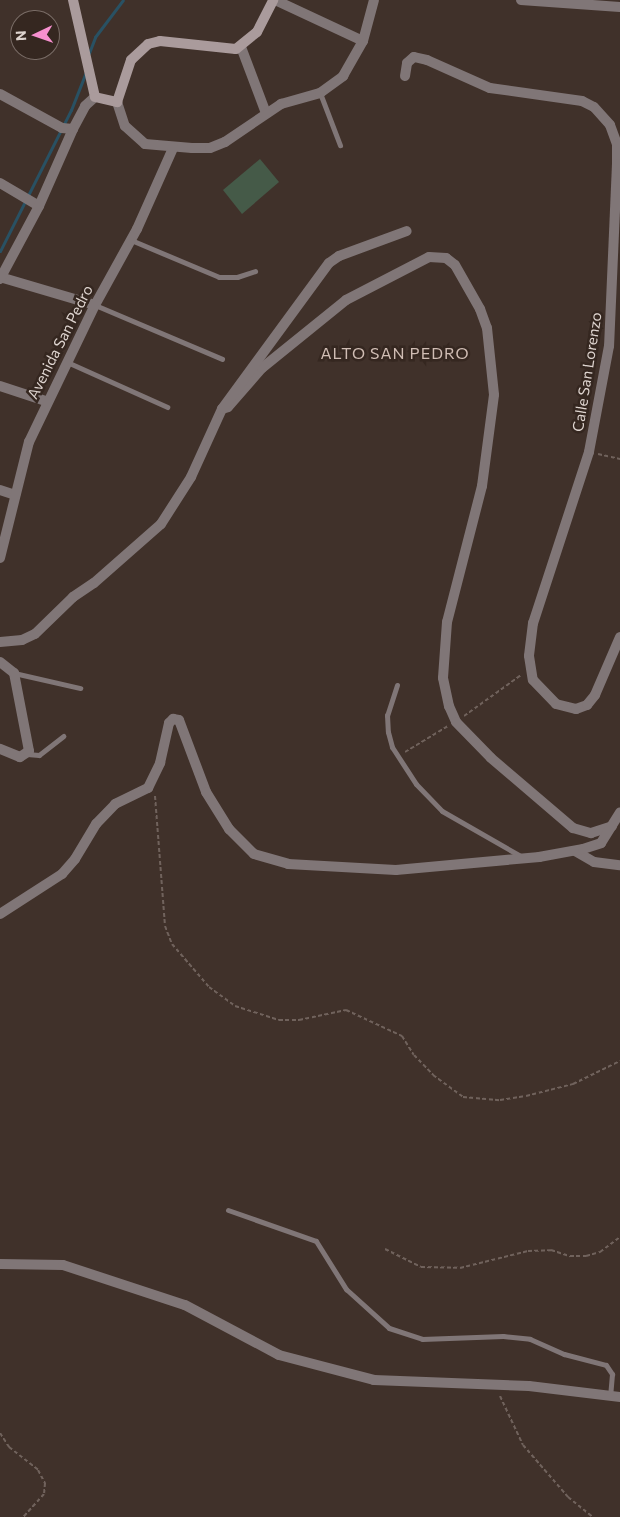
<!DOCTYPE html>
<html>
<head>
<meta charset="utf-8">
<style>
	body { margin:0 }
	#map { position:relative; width:620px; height:1517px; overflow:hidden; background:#40312a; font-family:Commissioner,sans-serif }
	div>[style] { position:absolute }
	.green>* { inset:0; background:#455a48 }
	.stream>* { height:3px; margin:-1.5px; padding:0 1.5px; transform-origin:1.5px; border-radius:1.5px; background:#295163 }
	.path>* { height:2px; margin-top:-1px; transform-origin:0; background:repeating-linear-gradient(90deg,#70625c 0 4px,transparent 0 6.5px) }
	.lane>* { height:5px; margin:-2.5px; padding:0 2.5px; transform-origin:2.5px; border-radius:2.5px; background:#807677 }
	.street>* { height:10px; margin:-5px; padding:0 5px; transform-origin:5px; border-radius:5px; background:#807677 }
	.secondary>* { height:10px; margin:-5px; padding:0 5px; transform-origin:5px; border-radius:5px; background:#aa9b9c }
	span { translate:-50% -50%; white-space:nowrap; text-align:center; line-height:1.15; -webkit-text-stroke:5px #352720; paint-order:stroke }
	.street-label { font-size:15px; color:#ded4cf }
	.neighbourhood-label { font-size:16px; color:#d0bdb4; letter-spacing:1px }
	.north { position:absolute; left:10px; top:10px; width:50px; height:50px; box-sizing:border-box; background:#352720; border:1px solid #796c66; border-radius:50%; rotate:267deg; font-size:14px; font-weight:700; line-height:20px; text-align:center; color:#ded4cf }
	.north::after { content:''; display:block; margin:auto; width:18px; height:22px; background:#f790cf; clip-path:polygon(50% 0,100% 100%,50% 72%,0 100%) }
</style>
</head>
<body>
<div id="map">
	<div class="green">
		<i style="clip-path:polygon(260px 159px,279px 182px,242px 214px,223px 190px)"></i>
	</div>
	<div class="stream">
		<i style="left:89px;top:53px;width:17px;rotate:-69deg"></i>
		<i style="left:95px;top:37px;width:46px;rotate:-52.9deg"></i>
		<i style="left:0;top:251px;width:158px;rotate:-63.3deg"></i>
		<i style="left:71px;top:110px;width:41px;rotate:-68.5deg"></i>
	</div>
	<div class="path">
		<i style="left:598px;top:454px;width:23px;rotate:13deg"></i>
		<i style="left:464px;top:716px;width:70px;rotate:-35.7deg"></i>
		<i style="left:405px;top:752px;width:50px;rotate:-31.2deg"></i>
		<i style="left:155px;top:796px;width:130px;rotate:85.6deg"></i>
		<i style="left:165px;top:926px;width:19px;rotate:69deg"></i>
		<i style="left:172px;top:944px;width:57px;rotate:49.3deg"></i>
		<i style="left:209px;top:987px;width:32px;rotate:36deg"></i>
		<i style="left:235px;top:1006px;width:46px;rotate:17.7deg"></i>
		<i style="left:279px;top:1020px;width:20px"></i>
		<i style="left:299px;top:1020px;width:48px;rotate:-12deg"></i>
		<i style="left:346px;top:1010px;width:62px;rotate:24.9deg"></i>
		<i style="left:402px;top:1036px;width:22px;rotate:58deg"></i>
		<i style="left:414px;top:1055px;width:28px;rotate:46deg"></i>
		<i style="left:433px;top:1075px;width:37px;rotate:36deg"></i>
		<i style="left:463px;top:1097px;width:37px;rotate:5deg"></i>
		<i style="left:500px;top:1100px;width:26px;rotate:-9deg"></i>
		<i style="left:526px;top:1096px;width:49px;rotate:-14.3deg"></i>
		<i style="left:573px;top:1084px;width:52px;rotate:-26.1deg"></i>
		<i style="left:385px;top:1249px;width:40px;rotate:26.6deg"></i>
		<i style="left:421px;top:1267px;width:39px;rotate:1deg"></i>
		<i style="left:460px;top:1268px;width:70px;rotate:-14deg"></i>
		<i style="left:528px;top:1251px;width:23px;rotate:-2deg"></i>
		<i style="left:551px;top:1250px;width:20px;rotate:18deg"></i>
		<i style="left:570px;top:1256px;width:16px"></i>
		<i style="left:586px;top:1256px;width:15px;rotate:-16deg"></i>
		<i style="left:600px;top:1252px;width:25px;rotate:-37deg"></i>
		<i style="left:500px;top:1396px;width:54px;rotate:64.9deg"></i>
		<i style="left:523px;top:1445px;width:69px;rotate:49.1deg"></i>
		<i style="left:568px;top:1497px;width:32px;rotate:39deg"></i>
		<i style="left:0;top:1433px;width:17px;rotate:57deg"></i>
		<i style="left:9px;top:1447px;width:37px;rotate:38deg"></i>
		<i style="left:38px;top:1470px;width:15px;rotate:62deg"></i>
		<i style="left:45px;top:1483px;width:11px;rotate:95deg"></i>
		<i style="left:44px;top:1494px;width:31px;rotate:132deg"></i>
	</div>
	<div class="lane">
		<i style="left:320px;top:93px;width:56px;rotate:69deg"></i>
		<i style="left:131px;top:240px;width:95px;rotate:22.8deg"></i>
		<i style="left:219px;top:277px;width:18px"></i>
		<i style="left:237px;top:277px;width:19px;rotate:-18deg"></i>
		<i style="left:95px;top:305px;width:138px;rotate:23deg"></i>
		<i style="left:67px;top:362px;width:110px;rotate:24.2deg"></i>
		<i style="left:14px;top:673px;width:68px;rotate:12.8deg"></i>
		<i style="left:397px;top:685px;width:32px;rotate:108deg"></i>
		<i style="left:387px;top:715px;width:17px;rotate:87deg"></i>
		<i style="left:388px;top:732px;width:16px;rotate:75deg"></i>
		<i style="left:392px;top:747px;width:44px;rotate:57deg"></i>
		<i style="left:416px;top:784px;width:37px;rotate:46deg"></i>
		<i style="left:442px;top:811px;width:95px;rotate:29.8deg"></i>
		<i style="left:27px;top:754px;width:12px;rotate:5deg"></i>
		<i style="left:39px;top:755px;width:31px;rotate:-38deg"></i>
		<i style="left:228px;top:1210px;width:93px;rotate:19.4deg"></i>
		<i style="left:316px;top:1241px;width:57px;rotate:58deg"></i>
		<i style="left:346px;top:1289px;width:58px;rotate:42.2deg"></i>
		<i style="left:389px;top:1328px;width:35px;rotate:18deg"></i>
		<i style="left:422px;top:1339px;width:81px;rotate:-2.1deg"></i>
		<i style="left:503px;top:1336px;width:27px;rotate:6deg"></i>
		<i style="left:530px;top:1339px;width:37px;rotate:24deg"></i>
		<i style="left:564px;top:1354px;width:43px;rotate:14.7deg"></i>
		<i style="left:606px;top:1365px;width:11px;rotate:56deg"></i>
		<i style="left:612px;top:1374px;width:21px;rotate:95deg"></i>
	</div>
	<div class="street">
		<i style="left:275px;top:0;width:97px;rotate:25deg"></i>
		<i style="left:521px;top:0;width:99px;rotate:4deg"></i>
		<i style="left:241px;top:47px;width:71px;rotate:69.3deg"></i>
		<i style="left:405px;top:76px;width:13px;rotate:-81deg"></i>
		<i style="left:407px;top:63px;width:9px;rotate:-41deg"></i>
		<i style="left:414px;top:57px;width:13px;rotate:13deg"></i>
		<i style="left:427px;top:60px;width:69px;rotate:24deg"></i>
		<i style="left:490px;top:88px;width:93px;rotate:8deg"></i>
		<i style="left:582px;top:101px;width:13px;rotate:27deg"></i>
		<i style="left:594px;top:107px;width:24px;rotate:48deg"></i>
		<i style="left:610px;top:125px;width:20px;rotate:70deg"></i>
		<i style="left:617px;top:144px;width:20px;rotate:90deg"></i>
		<i style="left:617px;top:164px;width:182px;rotate:92.5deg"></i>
		<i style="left:609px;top:346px;width:108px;rotate:100.7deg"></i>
		<i style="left:589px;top:452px;width:180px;rotate:108.1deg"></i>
		<i style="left:533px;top:623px;width:33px;rotate:97deg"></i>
		<i style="left:529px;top:656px;width:24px;rotate:81deg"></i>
		<i style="left:533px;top:680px;width:33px;rotate:46deg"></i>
		<i style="left:556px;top:704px;width:21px;rotate:14deg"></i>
		<i style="left:576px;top:709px;width:12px;rotate:-20deg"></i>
		<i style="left:587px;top:705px;width:13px;rotate:-51deg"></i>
		<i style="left:595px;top:695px;width:63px;rotate:-66.7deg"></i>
		<i style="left:0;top:94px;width:71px;rotate:28.7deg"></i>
		<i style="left:62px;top:128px;width:11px;rotate:5deg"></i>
		<i style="left:117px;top:102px;width:25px;rotate:72deg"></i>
		<i style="left:125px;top:126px;width:27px;rotate:42deg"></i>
		<i style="left:145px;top:144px;width:47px;rotate:4.9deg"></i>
		<i style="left:192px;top:148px;width:18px"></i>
		<i style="left:210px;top:148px;width:16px;rotate:-22deg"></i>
		<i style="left:225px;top:142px;width:68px;rotate:-34.2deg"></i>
		<i style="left:281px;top:104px;width:41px;rotate:-15.8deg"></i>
		<i style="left:320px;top:93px;width:29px;rotate:-36deg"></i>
		<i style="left:343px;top:76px;width:40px;rotate:-60.3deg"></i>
		<i style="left:363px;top:41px;width:42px;rotate:-75deg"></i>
		<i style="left:0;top:183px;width:45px;rotate:30.5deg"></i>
		<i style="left:0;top:277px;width:99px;rotate:16.4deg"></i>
		<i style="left:0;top:279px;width:83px;rotate:-61.9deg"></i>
		<i style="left:39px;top:206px;width:84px;rotate:-66.2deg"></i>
		<i style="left:73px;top:129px;width:26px;rotate:-62deg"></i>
		<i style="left:85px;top:106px;width:13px;rotate:-42deg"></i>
		<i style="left:0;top:386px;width:48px;rotate:18.1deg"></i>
		<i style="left:222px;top:409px;width:6px;rotate:-18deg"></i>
		<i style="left:228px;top:407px;width:52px;rotate:-48.9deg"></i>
		<i style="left:262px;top:368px;width:108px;rotate:-39deg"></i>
		<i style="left:346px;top:300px;width:93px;rotate:-27.4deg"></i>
		<i style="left:429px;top:257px;width:17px;rotate:3deg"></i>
		<i style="left:446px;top:258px;width:11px;rotate:38deg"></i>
		<i style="left:455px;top:265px;width:51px;rotate:60.4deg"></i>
		<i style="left:480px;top:309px;width:20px;rotate:70deg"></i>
		<i style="left:487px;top:328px;width:67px;rotate:84deg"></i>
		<i style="left:494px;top:395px;width:92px;rotate:97.5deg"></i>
		<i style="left:482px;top:486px;width:140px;rotate:104.4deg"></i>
		<i style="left:447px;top:622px;width:56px;rotate:94.1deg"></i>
		<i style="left:443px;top:678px;width:29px;rotate:78deg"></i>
		<i style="left:449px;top:706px;width:17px;rotate:66deg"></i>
		<i style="left:456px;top:722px;width:50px;rotate:45.8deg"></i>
		<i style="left:491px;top:758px;width:108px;rotate:40.5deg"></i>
		<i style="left:573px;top:828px;width:19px;rotate:16deg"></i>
		<i style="left:591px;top:833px;width:22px;rotate:-18deg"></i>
		<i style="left:0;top:490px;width:16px;rotate:18deg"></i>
		<i style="left:0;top:558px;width:120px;rotate:-76deg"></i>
		<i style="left:29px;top:442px;width:152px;rotate:-64.3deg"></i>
		<i style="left:95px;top:305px;width:87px;rotate:-61.1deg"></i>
		<i style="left:137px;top:229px;width:89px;rotate:-66deg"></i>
		<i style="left:0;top:642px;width:22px;rotate:-5deg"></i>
		<i style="left:22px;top:640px;width:14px;rotate:-25deg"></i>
		<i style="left:35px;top:634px;width:53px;rotate:-44.2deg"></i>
		<i style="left:73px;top:597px;width:25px;rotate:-34deg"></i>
		<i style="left:94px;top:583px;width:89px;rotate:-41.4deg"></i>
		<i style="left:161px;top:524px;width:56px;rotate:-57.4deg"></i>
		<i style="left:191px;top:477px;width:75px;rotate:-65.5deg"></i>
		<i style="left:222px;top:409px;width:181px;rotate:-53.8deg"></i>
		<i style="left:329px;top:263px;width:12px;rotate:-35deg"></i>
		<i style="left:339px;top:256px;width:72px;rotate:-20.2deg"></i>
		<i style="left:0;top:662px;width:18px;rotate:38deg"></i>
		<i style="left:14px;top:673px;width:79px;rotate:79.1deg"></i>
		<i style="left:29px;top:751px;width:11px;rotate:146deg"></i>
		<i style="left:20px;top:757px;width:22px;rotate:-158deg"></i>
		<i style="left:575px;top:851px;width:22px;rotate:30deg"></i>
		<i style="left:594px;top:862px;width:26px;rotate:7deg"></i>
		<i style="left:0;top:914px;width:74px;rotate:-32.8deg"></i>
		<i style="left:62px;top:874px;width:20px;rotate:-49deg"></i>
		<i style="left:75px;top:859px;width:41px;rotate:-59deg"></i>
		<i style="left:96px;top:824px;width:28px;rotate:-46deg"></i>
		<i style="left:115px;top:804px;width:37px;rotate:-26deg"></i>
		<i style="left:148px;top:788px;width:28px;rotate:-64deg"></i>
		<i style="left:160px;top:763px;width:41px;rotate:-77.3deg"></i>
		<i style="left:169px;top:723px;width:6px;rotate:-45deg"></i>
		<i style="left:173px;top:719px;width:6px;rotate:9deg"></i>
		<i style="left:179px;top:720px;width:77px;rotate:69.4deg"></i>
		<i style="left:206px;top:792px;width:44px;rotate:58.1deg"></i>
		<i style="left:229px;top:829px;width:35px;rotate:45deg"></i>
		<i style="left:254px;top:854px;width:35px;rotate:16deg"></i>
		<i style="left:288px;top:864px;width:108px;rotate:3.2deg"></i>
		<i style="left:396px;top:870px;width:144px;rotate:-5.2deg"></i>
		<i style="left:539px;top:857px;width:45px;rotate:-10.3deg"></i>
		<i style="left:583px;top:849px;width:19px;rotate:-18deg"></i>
		<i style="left:601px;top:843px;width:36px;rotate:-58deg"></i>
		<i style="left:0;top:1264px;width:63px;rotate:0.9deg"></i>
		<i style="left:63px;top:1265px;width:128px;rotate:18.2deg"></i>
		<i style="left:185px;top:1305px;width:106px;rotate:28deg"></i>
		<i style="left:279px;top:1355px;width:98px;rotate:14.7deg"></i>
		<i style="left:374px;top:1380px;width:155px;rotate:2.2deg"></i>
		<i style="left:529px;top:1386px;width:92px;rotate:6.9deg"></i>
	</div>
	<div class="secondary">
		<i style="left:73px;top:0;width:99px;rotate:77.2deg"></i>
		<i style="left:95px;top:97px;width:23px;rotate:13deg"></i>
		<i style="left:117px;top:102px;width:44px;rotate:-71.6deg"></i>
		<i style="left:131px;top:60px;width:23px;rotate:-43deg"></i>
		<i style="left:148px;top:44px;width:12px;rotate:-14deg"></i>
		<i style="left:160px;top:41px;width:76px;rotate:6deg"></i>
		<i style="left:236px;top:49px;width:27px;rotate:-39deg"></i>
		<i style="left:257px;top:32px;width:36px;rotate:-63deg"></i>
	</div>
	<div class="street-label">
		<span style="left:60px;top:342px;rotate:-63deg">Avenida San Pedro</span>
		<span style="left:587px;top:372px;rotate:-81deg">Calle San Lorenzo</span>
	</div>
	<div class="neighbourhood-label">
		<span style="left:395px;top:353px">ALTO SAN PEDRO</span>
	</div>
	<div class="north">N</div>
</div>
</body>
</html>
